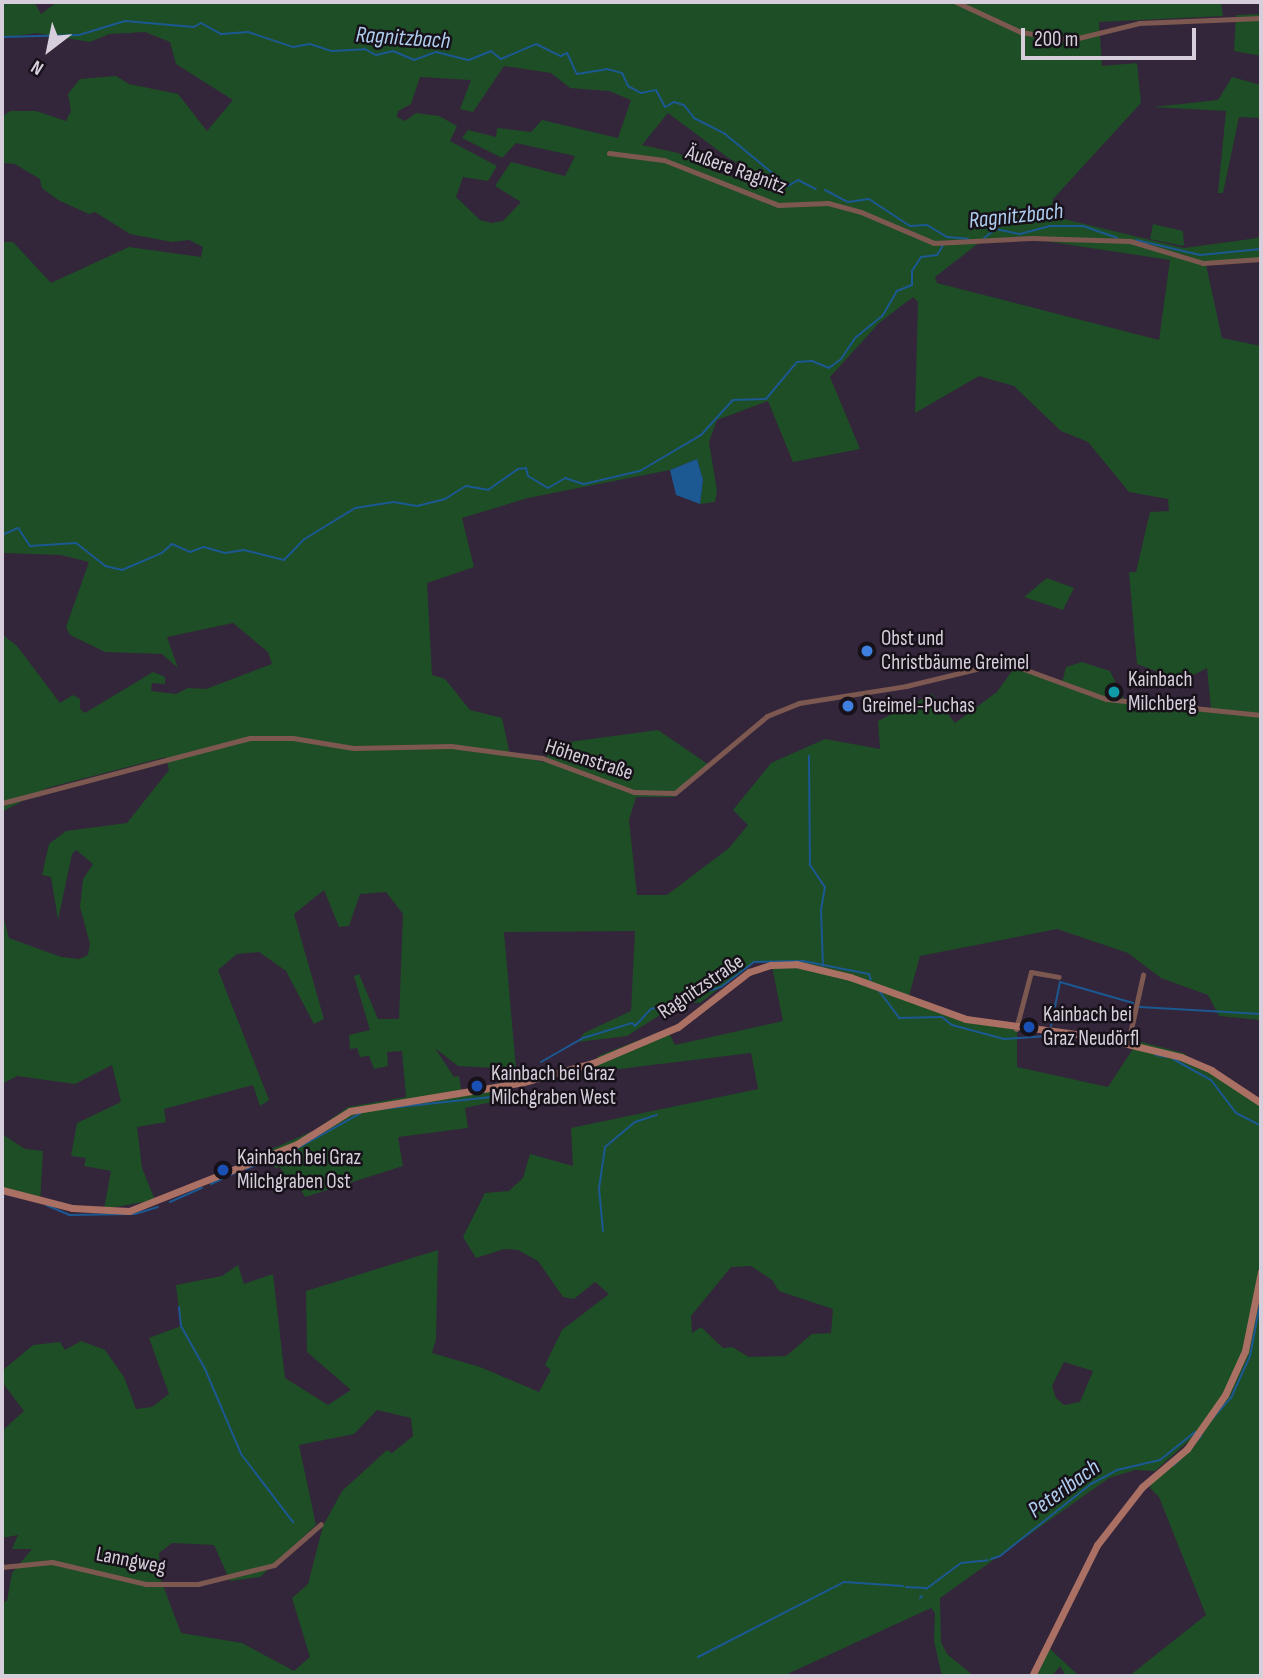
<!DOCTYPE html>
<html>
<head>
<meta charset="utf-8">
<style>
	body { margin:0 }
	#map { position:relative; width:1263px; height:1678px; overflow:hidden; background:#33253a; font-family:"Sofia Sans Condensed",sans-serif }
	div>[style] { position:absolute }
	.green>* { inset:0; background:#1e4e26 }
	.water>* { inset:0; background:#1c5891 }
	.stream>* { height:2px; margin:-1px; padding:0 1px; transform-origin:1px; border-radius:1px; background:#1c5891 }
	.street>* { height:5px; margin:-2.5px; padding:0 2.5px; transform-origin:2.5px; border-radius:2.5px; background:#7c5850 }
	.secondary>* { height:7px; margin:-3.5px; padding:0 3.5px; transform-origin:3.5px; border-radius:3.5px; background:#a97063 }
	.dots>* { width:19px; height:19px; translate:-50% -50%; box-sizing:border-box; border:4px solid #17111a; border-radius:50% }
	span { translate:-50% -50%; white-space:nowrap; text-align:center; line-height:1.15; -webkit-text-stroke:5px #17111a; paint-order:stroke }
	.street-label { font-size:21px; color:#d7cedb }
	.poi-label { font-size:21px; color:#d7cedb }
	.left { translate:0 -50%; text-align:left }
	.water-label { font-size:23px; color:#afcdee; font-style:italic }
	.frame { position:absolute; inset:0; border:4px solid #d7cedb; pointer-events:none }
	.north { position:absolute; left:14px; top:14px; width:70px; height:70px; -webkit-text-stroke:5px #17111a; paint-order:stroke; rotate:212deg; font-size:19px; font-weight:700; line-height:28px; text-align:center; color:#d7cedb }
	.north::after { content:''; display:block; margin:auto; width:24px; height:32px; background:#d7cedb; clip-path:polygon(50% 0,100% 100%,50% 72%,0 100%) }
	.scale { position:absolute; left:1021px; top:28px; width:175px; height:32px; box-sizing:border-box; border:4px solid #d7cedb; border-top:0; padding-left:9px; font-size:21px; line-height:24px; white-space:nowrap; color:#d7cedb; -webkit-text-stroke:5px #17111a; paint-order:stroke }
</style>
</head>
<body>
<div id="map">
	<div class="green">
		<i style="clip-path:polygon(evenodd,2px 2px,34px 2px,41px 14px,57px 2px,1221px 2px,1223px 16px,1099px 22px,1102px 66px,1137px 63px,1141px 103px,1053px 199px,1051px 216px,1184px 248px,1258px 238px,1261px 224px,1261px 261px,1206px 265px,1222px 338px,1261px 346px,1261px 1020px,1219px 1016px,1208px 995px,1161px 978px,1128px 953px,1057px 929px,920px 956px,909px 996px,972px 1018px,1017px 1026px,1017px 1067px,1108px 1087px,1138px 1041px,1183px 1053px,1261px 1106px,1261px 1676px,1129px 1676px,1206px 1615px,1159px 1497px,1150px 1488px,1153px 1477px,1196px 1445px,1190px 1440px,1155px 1471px,1135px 1470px,1109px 1478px,940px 1598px,941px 1642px,947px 1654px,974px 1676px,942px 1676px,934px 1641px,935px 1613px,931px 1608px,783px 1676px,2px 1676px,2px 1602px,7px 1601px,12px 1573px,32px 1549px,12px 1549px,18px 1535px,2px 1538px,2px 1431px,24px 1411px,2px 1382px,2px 1371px,33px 1345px,60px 1342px,65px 1350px,81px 1341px,105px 1350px,124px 1377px,136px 1409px,152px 1407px,169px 1394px,149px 1338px,181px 1326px,176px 1285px,222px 1276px,238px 1265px,244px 1284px,273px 1274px,285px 1378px,328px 1405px,351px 1390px,307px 1352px,306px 1291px,438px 1250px,436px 1339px,432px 1353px,480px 1367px,539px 1392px,551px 1370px,545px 1365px,562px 1330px,609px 1294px,595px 1282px,574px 1299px,563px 1297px,538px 1261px,518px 1250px,504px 1249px,476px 1258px,463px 1237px,485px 1193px,509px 1191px,523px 1178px,530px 1154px,573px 1166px,571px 1128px,758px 1089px,751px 1053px,594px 1072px,598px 1056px,667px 1029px,675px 1045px,783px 1021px,771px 962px,754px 962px,700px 1003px,682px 1001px,627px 1036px,578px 1042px,584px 1033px,631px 1011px,635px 931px,504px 932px,516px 1069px,458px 1066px,435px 1048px,454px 1077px,459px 1076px,462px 1095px,507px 1089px,510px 1098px,465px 1108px,468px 1128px,398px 1137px,403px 1166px,305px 1197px,292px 1174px,285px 1176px,280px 1167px,275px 1168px,265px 1152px,315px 1130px,348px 1107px,406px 1097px,402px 1051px,387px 1052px,388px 1066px,374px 1069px,369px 1056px,360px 1057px,357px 1048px,350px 1049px,349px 1035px,370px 1030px,354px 976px,359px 974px,378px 1019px,399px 1019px,403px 914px,386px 892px,360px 894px,349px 926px,339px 927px,324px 890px,294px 914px,324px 1019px,314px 1024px,286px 971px,259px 952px,237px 954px,218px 970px,269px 1100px,260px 1106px,253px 1085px,164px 1109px,166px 1122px,137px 1127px,142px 1168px,155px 1200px,104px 1209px,111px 1171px,84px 1166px,86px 1158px,71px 1156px,77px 1123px,121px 1102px,112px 1065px,75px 1084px,17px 1076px,2px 1084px,2px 912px,9px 938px,61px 957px,79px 959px,88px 955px,90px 944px,80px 907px,83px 879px,93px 864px,76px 850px,72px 854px,58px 920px,51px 877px,42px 875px,49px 844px,66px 831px,127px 823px,169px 770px,166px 757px,47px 788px,2px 812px,2px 634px,17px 646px,60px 703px,73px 695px,80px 699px,80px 709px,85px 713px,153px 672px,165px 677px,165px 684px,152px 683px,151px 691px,176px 694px,188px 688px,206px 689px,272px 664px,268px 652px,233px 623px,167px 637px,178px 668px,162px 654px,105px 652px,70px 635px,66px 627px,89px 562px,61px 555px,2px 553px,2px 242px,13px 242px,51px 283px,129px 247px,201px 257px,203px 247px,189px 240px,172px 242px,130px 234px,95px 212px,89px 214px,58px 200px,42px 188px,40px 179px,15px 164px,2px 163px,2px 117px,10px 111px,36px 111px,66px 121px,71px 111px,68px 94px,80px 79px,116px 76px,129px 84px,178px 94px,207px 131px,233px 100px,176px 64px,170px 42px,145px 32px,109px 34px,90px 42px,36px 33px,2px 38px,2px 2px,504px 66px,551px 73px,570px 88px,609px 91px,631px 100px,618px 138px,542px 120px,531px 132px,497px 128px,496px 137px,468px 130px,462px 138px,502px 158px,516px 143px,575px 156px,565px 176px,511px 162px,495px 186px,521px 202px,503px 221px,492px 223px,480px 220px,456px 197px,463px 177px,488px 181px,497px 166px,450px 141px,457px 126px,439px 116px,416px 113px,405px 121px,397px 117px,398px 111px,411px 104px,420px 77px,471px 80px,460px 109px,473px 112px,504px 66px,2px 2px,668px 113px,727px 157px,774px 184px,771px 189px,713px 171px,678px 153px,642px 145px,668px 113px,2px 2px,984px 239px,1038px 240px,1170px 260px,1159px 340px,937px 283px,935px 277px,984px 239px,2px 2px,913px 297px,918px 302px,915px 413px,979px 376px,1014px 386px,1061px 431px,1088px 442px,1129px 492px,1168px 499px,1169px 511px,1150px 512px,1136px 572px,1129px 572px,1137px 664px,1182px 681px,1207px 668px,1211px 708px,1124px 699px,1110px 671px,1082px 662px,1066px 667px,1062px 683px,1017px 664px,997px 692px,955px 723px,932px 694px,878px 721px,880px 749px,825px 739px,771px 763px,733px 810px,748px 825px,729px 848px,667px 895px,637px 895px,629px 820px,636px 797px,674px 797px,709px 765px,658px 730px,554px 744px,544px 762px,510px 755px,502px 718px,470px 710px,445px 679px,432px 675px,427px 583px,474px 567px,462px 518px,528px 498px,670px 470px,697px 459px,703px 480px,700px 504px,715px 502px,717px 491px,709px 442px,717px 420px,768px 401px,793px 462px,860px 449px,830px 377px,879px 323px,913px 297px,2px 2px,751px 1266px,772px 1280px,779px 1291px,833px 1309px,831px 1333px,812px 1334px,786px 1356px,749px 1357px,732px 1347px,723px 1348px,701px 1327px,692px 1333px,691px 1316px,731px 1267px,751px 1266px,2px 2px,1064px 1362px,1093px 1371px,1080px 1402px,1064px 1405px,1056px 1398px,1052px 1386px,1064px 1362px,2px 2px,377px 1410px,411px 1418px,413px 1436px,392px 1453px,387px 1450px,342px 1491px,323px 1526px,308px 1584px,292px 1598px,310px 1657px,294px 1671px,242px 1643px,181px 1633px,161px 1580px,159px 1553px,172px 1543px,214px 1545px,230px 1581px,260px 1577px,316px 1525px,299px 1445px,354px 1434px,377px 1410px)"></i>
		<i style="clip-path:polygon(1261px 14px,1261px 56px,1234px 51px,1236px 15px)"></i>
		<i style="clip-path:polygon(1232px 77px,1261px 85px,1261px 118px,1239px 117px,1223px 193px,1218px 193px,1226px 111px,1153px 107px,1218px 100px)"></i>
		<i style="clip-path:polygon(1153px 224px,1183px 231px,1184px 246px,1150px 239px)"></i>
		<i style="clip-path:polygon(1047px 578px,1074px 588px,1063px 610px,1024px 597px)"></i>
		<i style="clip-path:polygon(2px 1134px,25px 1149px,43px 1151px,40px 1204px,2px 1190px)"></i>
		<i style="clip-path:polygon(1049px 1648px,1079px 1676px,1066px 1676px,1060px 1666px,1052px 1676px,1037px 1676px)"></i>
	</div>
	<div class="water">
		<i style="clip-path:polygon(697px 459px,703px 480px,700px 504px,676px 495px,670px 470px)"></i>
	</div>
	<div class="stream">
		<i style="left:2px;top:37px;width:77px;rotate:-1.5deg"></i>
		<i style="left:79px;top:35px;width:48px;rotate:-16.9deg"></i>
		<i style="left:125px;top:21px;width:69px;rotate:5deg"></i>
		<i style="left:194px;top:27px;width:8px;rotate:-30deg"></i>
		<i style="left:201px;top:23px;width:23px;rotate:29deg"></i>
		<i style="left:221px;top:34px;width:27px;rotate:-4deg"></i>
		<i style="left:248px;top:32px;width:47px;rotate:18.4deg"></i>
		<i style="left:293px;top:47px;width:17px;rotate:-10deg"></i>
		<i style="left:310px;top:44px;width:23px;rotate:18deg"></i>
		<i style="left:332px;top:51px;width:33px;rotate:-3deg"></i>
		<i style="left:365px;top:49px;width:13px;rotate:29deg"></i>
		<i style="left:376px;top:55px;width:17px;rotate:-13deg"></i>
		<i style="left:393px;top:51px;width:23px;rotate:23deg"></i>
		<i style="left:414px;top:60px;width:23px;rotate:-20deg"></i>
		<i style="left:436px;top:52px;width:34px;rotate:14deg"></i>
		<i style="left:469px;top:60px;width:24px;rotate:-22deg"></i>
		<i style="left:491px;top:51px;width:13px;rotate:39deg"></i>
		<i style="left:501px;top:59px;width:38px;rotate:-23deg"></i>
		<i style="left:536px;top:44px;width:28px;rotate:26deg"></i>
		<i style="left:561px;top:56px;width:7px;rotate:-27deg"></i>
		<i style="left:567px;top:53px;width:23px;rotate:65deg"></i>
		<i style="left:577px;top:74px;width:30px;rotate:-9deg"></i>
		<i style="left:607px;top:69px;width:16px;rotate:15deg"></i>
		<i style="left:622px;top:73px;width:14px;rotate:65deg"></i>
		<i style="left:628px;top:86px;width:15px;rotate:28deg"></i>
		<i style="left:641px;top:93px;width:15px;rotate:-11deg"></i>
		<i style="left:656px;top:90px;width:19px;rotate:62deg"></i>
		<i style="left:665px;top:107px;width:10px;rotate:-29deg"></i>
		<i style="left:674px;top:102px;width:10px;rotate:17deg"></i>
		<i style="left:684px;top:105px;width:16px;rotate:52deg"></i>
		<i style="left:694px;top:118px;width:35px;rotate:27deg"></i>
		<i style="left:725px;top:134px;width:82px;rotate:39.5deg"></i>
		<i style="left:788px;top:186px;width:12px;rotate:-31deg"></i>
		<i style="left:798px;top:180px;width:20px;rotate:27deg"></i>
		<i style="left:825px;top:190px;width:26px;rotate:28deg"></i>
		<i style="left:848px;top:202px;width:21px;rotate:-8deg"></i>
		<i style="left:869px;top:199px;width:49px;rotate:33.4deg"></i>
		<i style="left:910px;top:226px;width:17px;rotate:-3deg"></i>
		<i style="left:927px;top:225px;width:23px;rotate:31deg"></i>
		<i style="left:947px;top:237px;width:21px;rotate:5deg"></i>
		<i style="left:984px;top:238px;width:15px;rotate:-37deg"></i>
		<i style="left:996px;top:229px;width:25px;rotate:12deg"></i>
		<i style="left:1020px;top:234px;width:30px;rotate:-15deg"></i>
		<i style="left:1049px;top:226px;width:34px"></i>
		<i style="left:1083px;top:226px;width:36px;rotate:19deg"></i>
		<i style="left:1136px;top:240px;width:66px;rotate:13.2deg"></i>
		<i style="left:1200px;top:255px;width:61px;rotate:-5.6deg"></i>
		<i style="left:2px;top:535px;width:17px;rotate:-24deg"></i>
		<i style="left:18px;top:528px;width:22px;rotate:56deg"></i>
		<i style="left:30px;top:546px;width:46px;rotate:-3.7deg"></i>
		<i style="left:76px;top:543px;width:37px;rotate:38deg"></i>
		<i style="left:105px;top:566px;width:17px;rotate:13deg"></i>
		<i style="left:122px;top:570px;width:43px;rotate:-23deg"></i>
		<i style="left:162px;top:553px;width:13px;rotate:-42deg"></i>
		<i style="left:172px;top:544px;width:20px;rotate:24deg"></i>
		<i style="left:190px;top:552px;width:15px;rotate:-20deg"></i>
		<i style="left:204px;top:547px;width:22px;rotate:16deg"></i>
		<i style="left:225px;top:553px;width:19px;rotate:-9deg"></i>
		<i style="left:244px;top:550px;width:41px;rotate:14deg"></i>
		<i style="left:284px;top:560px;width:28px;rotate:-46deg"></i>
		<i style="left:303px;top:540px;width:61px;rotate:-31.6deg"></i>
		<i style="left:355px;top:508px;width:39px;rotate:-9deg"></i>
		<i style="left:394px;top:502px;width:23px;rotate:10deg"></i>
		<i style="left:417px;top:506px;width:29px;rotate:-14deg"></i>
		<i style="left:445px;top:499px;width:25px;rotate:-32deg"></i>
		<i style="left:466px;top:486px;width:22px;rotate:10deg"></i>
		<i style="left:488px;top:490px;width:37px;rotate:-35deg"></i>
		<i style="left:518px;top:469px;width:8px;rotate:-7deg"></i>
		<i style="left:526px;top:468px;width:8px;rotate:76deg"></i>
		<i style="left:528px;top:476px;width:23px;rotate:31deg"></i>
		<i style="left:548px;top:488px;width:20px;rotate:-30deg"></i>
		<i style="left:565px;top:478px;width:20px;rotate:18deg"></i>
		<i style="left:584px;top:484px;width:57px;rotate:-13.1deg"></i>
		<i style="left:640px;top:471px;width:71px;rotate:-30.5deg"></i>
		<i style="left:701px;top:435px;width:47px;rotate:-47.6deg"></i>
		<i style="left:733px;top:400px;width:33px;rotate:-2deg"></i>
		<i style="left:766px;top:399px;width:48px;rotate:-50deg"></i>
		<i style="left:797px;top:362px;width:15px;rotate:-4deg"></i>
		<i style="left:812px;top:361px;width:18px;rotate:22deg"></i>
		<i style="left:829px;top:368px;width:15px;rotate:-37deg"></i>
		<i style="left:841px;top:359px;width:25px;rotate:-56deg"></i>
		<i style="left:855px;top:338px;width:36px;rotate:-39deg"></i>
		<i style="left:883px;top:315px;width:28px;rotate:-60deg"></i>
		<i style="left:897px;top:291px;width:16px;rotate:-22deg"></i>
		<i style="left:912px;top:285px;width:14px;rotate:-90deg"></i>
		<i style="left:912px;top:271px;width:17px;rotate:-57deg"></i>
		<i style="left:921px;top:257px;width:16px;rotate:-7deg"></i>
		<i style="left:937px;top:255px;width:13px;rotate:-58deg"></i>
		<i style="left:809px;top:756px;width:109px;rotate:89.5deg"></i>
		<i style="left:810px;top:865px;width:27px;rotate:56deg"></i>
		<i style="left:825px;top:887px;width:23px;rotate:100deg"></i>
		<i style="left:821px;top:910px;width:56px;rotate:88deg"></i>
		<i style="left:879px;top:991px;width:34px;rotate:53deg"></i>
		<i style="left:899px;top:1018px;width:43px;rotate:-1.3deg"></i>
		<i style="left:942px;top:1017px;width:13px;rotate:39deg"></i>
		<i style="left:952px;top:1025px;width:54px;rotate:15.1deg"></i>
		<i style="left:1004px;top:1039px;width:43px;rotate:-4deg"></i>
		<i style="left:1140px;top:1007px;width:121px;rotate:3.3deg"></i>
		<i style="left:1051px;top:1026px;width:45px;rotate:-78.4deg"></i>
		<i style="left:1060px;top:982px;width:76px;rotate:16deg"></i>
		<i style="left:1156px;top:1055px;width:11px;rotate:10deg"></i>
		<i style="left:1173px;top:1059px;width:43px;rotate:28.9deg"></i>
		<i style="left:1211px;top:1080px;width:41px;rotate:52.9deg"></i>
		<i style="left:1236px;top:1113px;width:28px;rotate:27deg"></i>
		<i style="left:541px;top:1062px;width:48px;rotate:-29.7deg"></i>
		<i style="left:583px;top:1038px;width:51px;rotate:-17deg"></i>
		<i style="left:632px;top:1023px;width:4px;rotate:45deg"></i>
		<i style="left:635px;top:1026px;width:23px;rotate:-47deg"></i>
		<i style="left:651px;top:1009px;width:73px;rotate:-17.4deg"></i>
		<i style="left:721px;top:987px;width:41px;rotate:-37.1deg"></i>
		<i style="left:754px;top:962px;width:49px;rotate:-1.2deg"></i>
		<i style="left:803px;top:961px;width:67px;rotate:11.1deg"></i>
		<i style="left:869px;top:974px;width:6px;rotate:72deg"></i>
		<i style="left:518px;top:1079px;width:7px;rotate:-45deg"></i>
		<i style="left:380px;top:1109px;width:112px;rotate:-6.2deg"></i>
		<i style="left:491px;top:1097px;width:22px;rotate:-24deg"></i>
		<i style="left:246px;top:1169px;width:46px;rotate:-20.4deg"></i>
		<i style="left:289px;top:1153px;width:82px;rotate:-29.1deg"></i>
		<i style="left:211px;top:1184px;width:29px;rotate:-25deg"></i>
		<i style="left:2px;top:1197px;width:2px"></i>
		<i style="left:170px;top:1202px;width:35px;rotate:-24deg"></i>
		<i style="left:46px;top:1205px;width:25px;rotate:23deg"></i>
		<i style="left:69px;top:1215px;width:66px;rotate:-0.9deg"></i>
		<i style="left:135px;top:1214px;width:24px;rotate:-17deg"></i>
		<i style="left:603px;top:1231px;width:42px;rotate:-95.4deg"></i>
		<i style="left:599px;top:1189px;width:42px;rotate:-81.9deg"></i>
		<i style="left:605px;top:1147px;width:39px;rotate:-40deg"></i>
		<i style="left:635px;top:1122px;width:23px;rotate:-18deg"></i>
		<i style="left:179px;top:1307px;width:19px;rotate:84deg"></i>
		<i style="left:181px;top:1326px;width:49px;rotate:60.8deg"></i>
		<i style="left:205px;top:1369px;width:92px;rotate:67deg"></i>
		<i style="left:241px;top:1454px;width:86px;rotate:52.6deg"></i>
		<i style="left:1211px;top:1420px;width:30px;rotate:-48deg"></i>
		<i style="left:1231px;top:1398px;width:46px;rotate:-65.7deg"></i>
		<i style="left:1250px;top:1356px;width:58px;rotate:-79.1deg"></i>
		<i style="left:1174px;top:1465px;width:40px;rotate:-47deg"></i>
		<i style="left:991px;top:1559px;width:9px;rotate:-18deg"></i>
		<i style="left:1000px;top:1556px;width:116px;rotate:-38.4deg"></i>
		<i style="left:1091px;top:1484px;width:30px;rotate:-28deg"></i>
		<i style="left:1117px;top:1470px;width:44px;rotate:-13.1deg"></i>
		<i style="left:1160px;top:1460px;width:45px;rotate:-38.7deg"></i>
		<i style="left:906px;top:1587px;width:20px;rotate:3deg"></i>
		<i style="left:926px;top:1589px;width:44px;rotate:-36.6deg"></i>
		<i style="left:961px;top:1563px;width:27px;rotate:-6deg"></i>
		<i style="left:920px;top:1598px;width:3px;rotate:-45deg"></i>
		<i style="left:698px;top:1657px;width:164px;rotate:-27.2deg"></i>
		<i style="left:844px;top:1582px;width:59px;rotate:3.9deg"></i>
	</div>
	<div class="street">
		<i style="left:956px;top:2px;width:72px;rotate:24.8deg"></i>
		<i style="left:1021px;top:32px;width:50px;rotate:9.3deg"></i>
		<i style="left:1070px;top:40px;width:71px;rotate:-13.8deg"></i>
		<i style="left:1139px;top:23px;width:122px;rotate:-2.3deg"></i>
		<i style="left:609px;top:153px;width:55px;rotate:7.3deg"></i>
		<i style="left:664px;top:160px;width:123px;rotate:21.5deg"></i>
		<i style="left:778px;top:205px;width:50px;rotate:-2.3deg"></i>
		<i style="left:828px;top:203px;width:34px;rotate:15deg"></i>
		<i style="left:861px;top:212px;width:79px;rotate:23deg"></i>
		<i style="left:934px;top:243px;width:98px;rotate:-2.9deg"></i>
		<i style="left:1032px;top:238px;width:98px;rotate:1.8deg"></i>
		<i style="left:1130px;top:241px;width:76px;rotate:16.8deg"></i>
		<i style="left:1203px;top:263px;width:58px;rotate:-3.9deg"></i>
		<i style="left:2px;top:803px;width:256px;rotate:-14.7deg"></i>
		<i style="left:250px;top:738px;width:43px"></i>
		<i style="left:293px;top:738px;width:61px;rotate:9.5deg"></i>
		<i style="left:353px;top:748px;width:98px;rotate:-1.2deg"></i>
		<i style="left:451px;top:746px;width:92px;rotate:7.5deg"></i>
		<i style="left:542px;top:758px;width:98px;rotate:20.3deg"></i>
		<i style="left:634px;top:792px;width:41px;rotate:1.4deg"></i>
		<i style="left:675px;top:793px;width:120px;rotate:-39.9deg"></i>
		<i style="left:767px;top:716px;width:35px;rotate:-22deg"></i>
		<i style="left:799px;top:703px;width:108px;rotate:-9deg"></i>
		<i style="left:906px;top:686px;width:94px;rotate:-13.6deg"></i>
		<i style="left:997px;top:664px;width:24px;rotate:9deg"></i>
		<i style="left:1021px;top:668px;width:90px;rotate:20deg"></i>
		<i style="left:1106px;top:699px;width:156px;rotate:5.9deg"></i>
		<i style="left:1016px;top:1029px;width:59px;rotate:-75.3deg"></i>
		<i style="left:1031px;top:972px;width:28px;rotate:10deg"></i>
		<i style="left:1128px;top:1043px;width:70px;rotate:-77.6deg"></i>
		<i style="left:2px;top:1567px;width:50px;rotate:-5.7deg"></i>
		<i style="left:52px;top:1562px;width:97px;rotate:13.2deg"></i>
		<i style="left:146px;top:1584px;width:52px"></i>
		<i style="left:198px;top:1584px;width:78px;rotate:-14deg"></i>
		<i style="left:274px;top:1565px;width:62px;rotate:-41.1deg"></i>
	</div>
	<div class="secondary">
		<i style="left:2px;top:1190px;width:72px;rotate:14.4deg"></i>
		<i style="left:72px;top:1208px;width:57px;rotate:3deg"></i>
		<i style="left:129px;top:1211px;width:181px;rotate:-21.7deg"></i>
		<i style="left:297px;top:1144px;width:62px;rotate:-31.9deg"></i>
		<i style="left:350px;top:1111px;width:172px;rotate:-9.4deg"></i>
		<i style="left:520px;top:1083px;width:76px;rotate:-15.3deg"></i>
		<i style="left:593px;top:1063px;width:92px;rotate:-23deg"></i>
		<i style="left:678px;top:1027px;width:90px;rotate:-37.8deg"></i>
		<i style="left:749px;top:972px;width:23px;rotate:-18deg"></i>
		<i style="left:771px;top:965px;width:25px;rotate:-2deg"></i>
		<i style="left:796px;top:964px;width:56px;rotate:13.5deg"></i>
		<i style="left:850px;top:977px;width:123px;rotate:19.9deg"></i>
		<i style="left:966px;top:1019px;width:133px;rotate:7.8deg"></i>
		<i style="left:1098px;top:1037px;width:85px;rotate:13.5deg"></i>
		<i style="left:1181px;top:1057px;width:33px;rotate:23deg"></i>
		<i style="left:1211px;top:1070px;width:60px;rotate:33.4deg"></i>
		<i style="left:1032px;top:1676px;width:146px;rotate:-63.6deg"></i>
		<i style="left:1097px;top:1545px;width:73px;rotate:-52.2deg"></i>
		<i style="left:1142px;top:1487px;width:59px;rotate:-40.2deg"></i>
		<i style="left:1187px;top:1449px;width:66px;rotate:-54.9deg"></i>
		<i style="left:1225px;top:1395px;width:48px;rotate:-65.6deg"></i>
		<i style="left:1245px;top:1351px;width:81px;rotate:-78.6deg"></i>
	</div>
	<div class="dots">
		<i style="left:867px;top:651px;background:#3f7fe0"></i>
		<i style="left:1114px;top:692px;background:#0f9aa8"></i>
		<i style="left:848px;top:706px;background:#3f7fe0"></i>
		<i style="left:1029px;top:1027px;background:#1a4fb4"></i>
		<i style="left:477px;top:1086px;background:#1a4fb4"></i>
		<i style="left:223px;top:1170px;background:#1a4fb4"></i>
	</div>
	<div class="street-label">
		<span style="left:736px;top:170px;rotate:20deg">Äußere Ragnitz</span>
		<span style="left:589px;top:760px;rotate:18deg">Höhenstraße</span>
		<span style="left:701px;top:987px;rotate:-34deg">Ragnitzstraße</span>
		<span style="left:131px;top:1561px;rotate:11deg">Lanngweg</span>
	</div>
	<div class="poi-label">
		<span class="left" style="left:881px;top:651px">Obst und<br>Christbäume Greimel</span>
		<span class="left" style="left:1128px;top:692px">Kainbach<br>Milchberg</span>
		<span class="left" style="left:862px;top:706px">Greimel-Puchas</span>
		<span class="left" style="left:1043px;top:1027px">Kainbach bei<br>Graz Neudörfl</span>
		<span class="left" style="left:491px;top:1086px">Kainbach bei Graz<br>Milchgraben West</span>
		<span class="left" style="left:237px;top:1170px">Kainbach bei Graz<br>Milchgraben Ost</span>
	</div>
	<div class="water-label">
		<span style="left:403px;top:38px;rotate:4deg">Ragnitzbach</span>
		<span style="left:1016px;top:216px;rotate:-6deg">Ragnitzbach</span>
		<span style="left:1064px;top:1489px;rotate:-36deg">Peterlbach</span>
	</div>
	<div class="frame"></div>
	<div class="north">N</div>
	<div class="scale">200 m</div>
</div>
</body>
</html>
